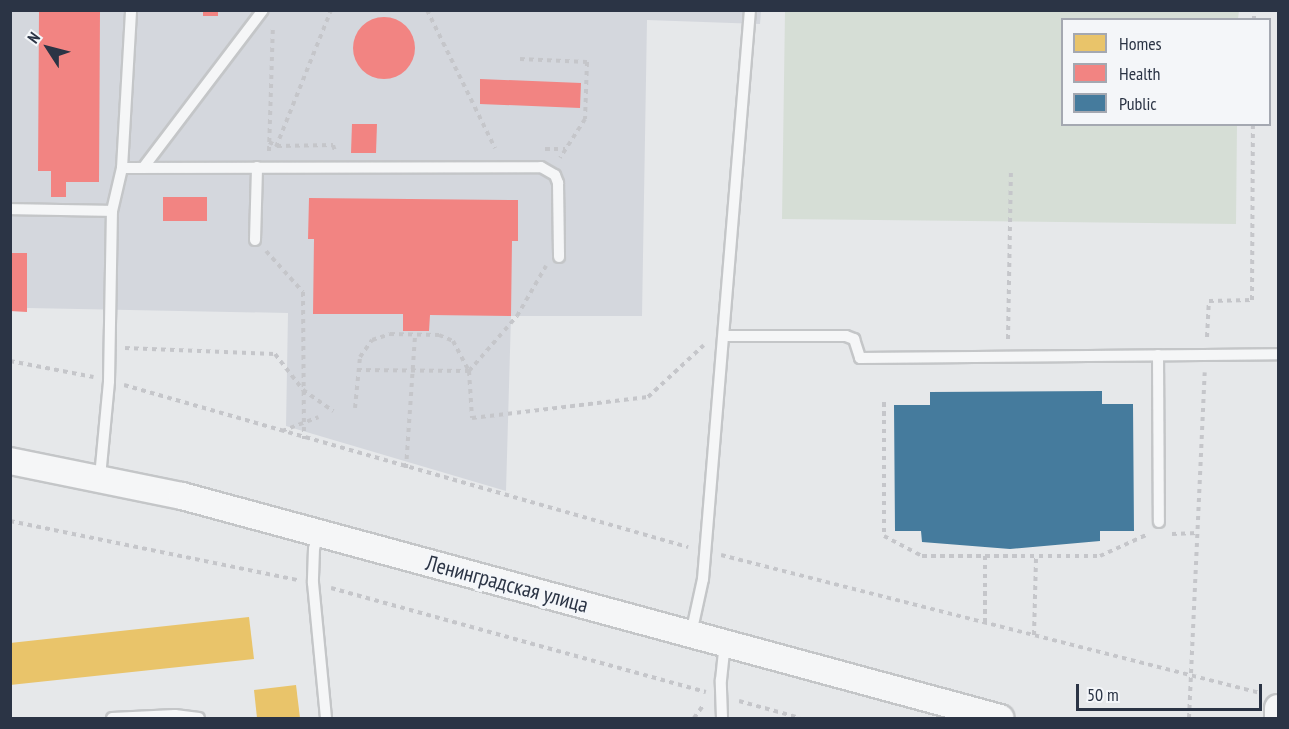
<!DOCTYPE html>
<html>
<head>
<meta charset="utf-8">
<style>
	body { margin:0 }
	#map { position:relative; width:1289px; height:729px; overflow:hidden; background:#e6e8ea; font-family:"PT Sans Narrow",sans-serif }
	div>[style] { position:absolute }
	.built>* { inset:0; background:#d4d7dd }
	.green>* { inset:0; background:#d6ded6 }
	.homes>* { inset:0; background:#e9c46a }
	.health>* { inset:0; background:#f28482 }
	.round { border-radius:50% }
	.public>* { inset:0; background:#457b9d }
	.path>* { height:4px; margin-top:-2px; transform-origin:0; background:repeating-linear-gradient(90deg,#c5c6ca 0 4.5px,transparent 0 9px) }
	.roads { filter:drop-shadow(2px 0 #c4c6c8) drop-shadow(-2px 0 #c4c6c8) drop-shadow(0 2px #c4c6c8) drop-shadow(0 -2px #c4c6c8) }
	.service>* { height:10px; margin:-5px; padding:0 5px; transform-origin:5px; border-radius:5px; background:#f5f6f7 }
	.tertiary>* { height:26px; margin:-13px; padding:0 13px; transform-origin:13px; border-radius:13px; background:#f5f6f7 }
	span { translate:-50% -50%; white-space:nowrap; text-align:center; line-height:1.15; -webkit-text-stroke:6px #f4f6f9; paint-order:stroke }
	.street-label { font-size:22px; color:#2b3445 }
	.frame { position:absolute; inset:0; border:12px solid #2b3445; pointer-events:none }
	.legend { position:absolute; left:1061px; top:18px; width:210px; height:108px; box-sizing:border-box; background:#f4f6f9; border:2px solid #a4a8b1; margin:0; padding:8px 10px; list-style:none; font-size:18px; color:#2b3445 }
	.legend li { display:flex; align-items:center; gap:12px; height:30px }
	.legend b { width:30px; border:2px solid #a4a8b1 }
	.north { position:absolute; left:18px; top:18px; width:60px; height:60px; -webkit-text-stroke:4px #f4f6f9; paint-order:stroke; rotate:306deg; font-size:16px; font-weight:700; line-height:24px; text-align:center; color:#2b3445 }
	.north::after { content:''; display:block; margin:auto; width:21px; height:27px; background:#2b3445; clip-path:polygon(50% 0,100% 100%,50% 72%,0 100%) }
	.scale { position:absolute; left:1076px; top:684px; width:186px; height:27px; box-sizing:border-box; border:3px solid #2b3445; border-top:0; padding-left:8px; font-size:18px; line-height:21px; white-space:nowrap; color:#2b3445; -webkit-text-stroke:4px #f4f6f9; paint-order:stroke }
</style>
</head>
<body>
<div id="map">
	<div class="built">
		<i style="clip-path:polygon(11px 11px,761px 11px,760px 24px,647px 20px,642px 316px,511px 316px,506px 491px,286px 426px,288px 313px,28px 308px,11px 311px)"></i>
	</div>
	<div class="green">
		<i style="clip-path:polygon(785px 11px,1239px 11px,1238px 19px,1062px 20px,1062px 124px,1237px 125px,1236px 224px,782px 219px)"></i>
	</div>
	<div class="homes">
		<i style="clip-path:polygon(249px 617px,254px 659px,10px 685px,10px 643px)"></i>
		<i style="clip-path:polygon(296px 685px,300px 718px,257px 718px,254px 690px)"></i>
	</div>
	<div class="health">
		<i style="clip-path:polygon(39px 10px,100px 10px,99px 182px,66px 182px,66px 197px,51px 197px,51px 171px,38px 171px)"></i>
		<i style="clip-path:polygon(203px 10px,218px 10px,218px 16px,203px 16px)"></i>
		<i class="round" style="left:353px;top:17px;width:62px;height:62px"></i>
		<i style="clip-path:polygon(480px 79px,581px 83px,580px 108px,480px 104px)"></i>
		<i style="clip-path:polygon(352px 124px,377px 124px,376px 153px,351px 153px)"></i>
		<i style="clip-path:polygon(163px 197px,207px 197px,207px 221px,163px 221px)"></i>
		<i style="clip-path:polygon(309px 198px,518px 200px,518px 241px,512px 241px,511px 316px,430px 315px,429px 331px,403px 331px,403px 314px,313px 314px,314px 239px,308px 239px)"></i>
		<i style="clip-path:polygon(10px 253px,27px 253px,27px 312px,10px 311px)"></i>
	</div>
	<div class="public">
		<i style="clip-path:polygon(1102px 391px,1102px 404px,1133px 404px,1134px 531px,1100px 531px,1100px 541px,1010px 549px,922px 542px,921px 531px,895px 531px,894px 405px,930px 405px,930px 392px)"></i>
	</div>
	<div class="path">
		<i style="left:427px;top:10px;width:154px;rotate:63.8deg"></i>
		<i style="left:1254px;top:20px;width:10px;rotate:-90deg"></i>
		<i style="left:520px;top:59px;width:67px;rotate:2.6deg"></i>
		<i style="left:587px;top:62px;width:57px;rotate:92deg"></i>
		<i style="left:585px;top:119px;width:46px;rotate:122.7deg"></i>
		<i style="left:269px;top:142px;width:9px;rotate:27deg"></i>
		<i style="left:277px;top:146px;width:56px;rotate:-1deg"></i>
		<i style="left:333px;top:145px;width:6px;rotate:72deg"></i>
		<i style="left:276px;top:147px;width:148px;rotate:-68.1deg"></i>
		<i style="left:545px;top:149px;width:20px"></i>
		<i style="left:269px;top:151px;width:125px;rotate:-88.2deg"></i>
		<i style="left:266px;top:251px;width:55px;rotate:47.9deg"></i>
		<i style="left:303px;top:292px;width:147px;rotate:89.6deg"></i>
		<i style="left:1207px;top:337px;width:36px;rotate:-87deg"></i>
		<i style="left:1209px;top:301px;width:43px;rotate:-1.3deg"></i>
		<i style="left:1252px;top:300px;width:176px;rotate:-89.7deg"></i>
		<i style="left:1008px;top:339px;width:167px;rotate:-89deg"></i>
		<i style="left:125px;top:348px;width:150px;rotate:2.3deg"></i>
		<i style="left:275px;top:354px;width:46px;rotate:52.1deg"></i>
		<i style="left:303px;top:390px;width:37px;rotate:35deg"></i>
		<i style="left:10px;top:361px;width:85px;rotate:10.9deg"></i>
		<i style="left:357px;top:370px;width:112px;rotate:0.5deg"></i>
		<i style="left:469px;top:371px;width:73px;rotate:-48.9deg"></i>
		<i style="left:517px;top:316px;width:58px;rotate:-59.9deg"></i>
		<i style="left:124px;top:385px;width:587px;rotate:16.03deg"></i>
		<i style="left:884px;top:402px;width:134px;rotate:90deg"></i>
		<i style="left:884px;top:536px;width:43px;rotate:27.8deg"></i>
		<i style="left:922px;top:556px;width:178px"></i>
		<i style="left:1100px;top:556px;width:51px;rotate:-24.5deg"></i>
		<i style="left:355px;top:408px;width:51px;rotate:-84.4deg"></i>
		<i style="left:360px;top:357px;width:21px;rotate:-55deg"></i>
		<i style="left:372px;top:340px;width:19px;rotate:-18deg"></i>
		<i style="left:390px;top:334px;width:49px;rotate:1.2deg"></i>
		<i style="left:439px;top:335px;width:15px;rotate:23deg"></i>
		<i style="left:453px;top:341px;width:34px;rotate:62deg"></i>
		<i style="left:469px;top:371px;width:47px;rotate:86.3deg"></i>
		<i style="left:472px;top:418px;width:177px;rotate:-6.8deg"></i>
		<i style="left:648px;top:397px;width:76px;rotate:-42.9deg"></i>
		<i style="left:282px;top:431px;width:39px;rotate:-21deg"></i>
		<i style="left:406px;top:468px;width:133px;rotate:-86.1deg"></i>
		<i style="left:10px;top:521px;width:294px;rotate:11.6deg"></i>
		<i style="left:1172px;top:534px;width:26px;rotate:-2deg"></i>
		<i style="left:721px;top:555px;width:556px;rotate:14.36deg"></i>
		<i style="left:331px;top:588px;width:389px;rotate:15.5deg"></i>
		<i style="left:985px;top:623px;width:67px;rotate:-90deg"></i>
		<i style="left:1034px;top:635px;width:79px;rotate:-88.5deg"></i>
		<i style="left:739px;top:701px;width:63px;rotate:15.6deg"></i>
		<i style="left:694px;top:718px;width:17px;rotate:-54deg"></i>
		<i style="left:1189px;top:718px;width:346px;rotate:-87.4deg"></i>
	</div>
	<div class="roads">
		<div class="service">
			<i style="left:122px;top:168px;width:419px;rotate:-0.1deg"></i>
			<i style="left:541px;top:167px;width:16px;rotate:30deg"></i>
			<i style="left:555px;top:175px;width:9px;rotate:69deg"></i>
			<i style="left:558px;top:183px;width:74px;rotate:89.2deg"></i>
			<i style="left:143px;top:168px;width:198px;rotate:-52.8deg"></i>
			<i style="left:10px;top:209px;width:102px;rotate:1.1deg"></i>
			<i style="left:255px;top:240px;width:73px;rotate:-88.4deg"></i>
			<i style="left:724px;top:336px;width:122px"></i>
			<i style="left:846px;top:336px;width:9px;rotate:21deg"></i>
			<i style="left:854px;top:339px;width:20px;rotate:72deg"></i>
			<i style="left:860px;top:358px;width:418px;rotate:-0.5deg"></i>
			<i style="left:1158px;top:355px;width:167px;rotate:89.7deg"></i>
			<i style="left:100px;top:477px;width:96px;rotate:-84.6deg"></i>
			<i style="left:109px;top:381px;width:170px;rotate:-89deg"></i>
			<i style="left:112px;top:211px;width:44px;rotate:-76.9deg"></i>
			<i style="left:122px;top:168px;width:158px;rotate:-86.7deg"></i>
			<i style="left:318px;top:533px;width:16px;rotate:104deg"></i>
			<i style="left:314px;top:549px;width:34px;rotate:92deg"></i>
			<i style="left:313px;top:583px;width:136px;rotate:84.5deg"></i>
			<i style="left:691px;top:634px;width:56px;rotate:-77.7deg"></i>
			<i style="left:703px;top:579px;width:571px;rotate:-85.28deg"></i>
			<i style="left:112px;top:718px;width:63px;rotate:-2.7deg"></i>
			<i style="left:175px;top:715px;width:24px;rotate:7deg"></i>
			<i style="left:722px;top:718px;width:38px;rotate:-92deg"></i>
			<i style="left:721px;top:680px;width:36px;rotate:-84deg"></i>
		</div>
		<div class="tertiary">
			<i style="left:10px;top:461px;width:176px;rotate:11.5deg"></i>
			<i style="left:182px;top:496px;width:848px;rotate:15.18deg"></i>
			<i style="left:1278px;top:718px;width:10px;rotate:-90deg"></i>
		</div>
	</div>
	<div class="street-label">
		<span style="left:507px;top:584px;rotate:15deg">Ленинградская улица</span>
	</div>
	<div class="frame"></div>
	<ul class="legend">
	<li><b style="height:16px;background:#e9c46a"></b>Homes</li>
	<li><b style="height:16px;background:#f28482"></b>Health</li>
	<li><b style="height:16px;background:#457b9d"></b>Public</li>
	</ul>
	<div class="north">N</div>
	<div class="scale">50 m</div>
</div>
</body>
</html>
